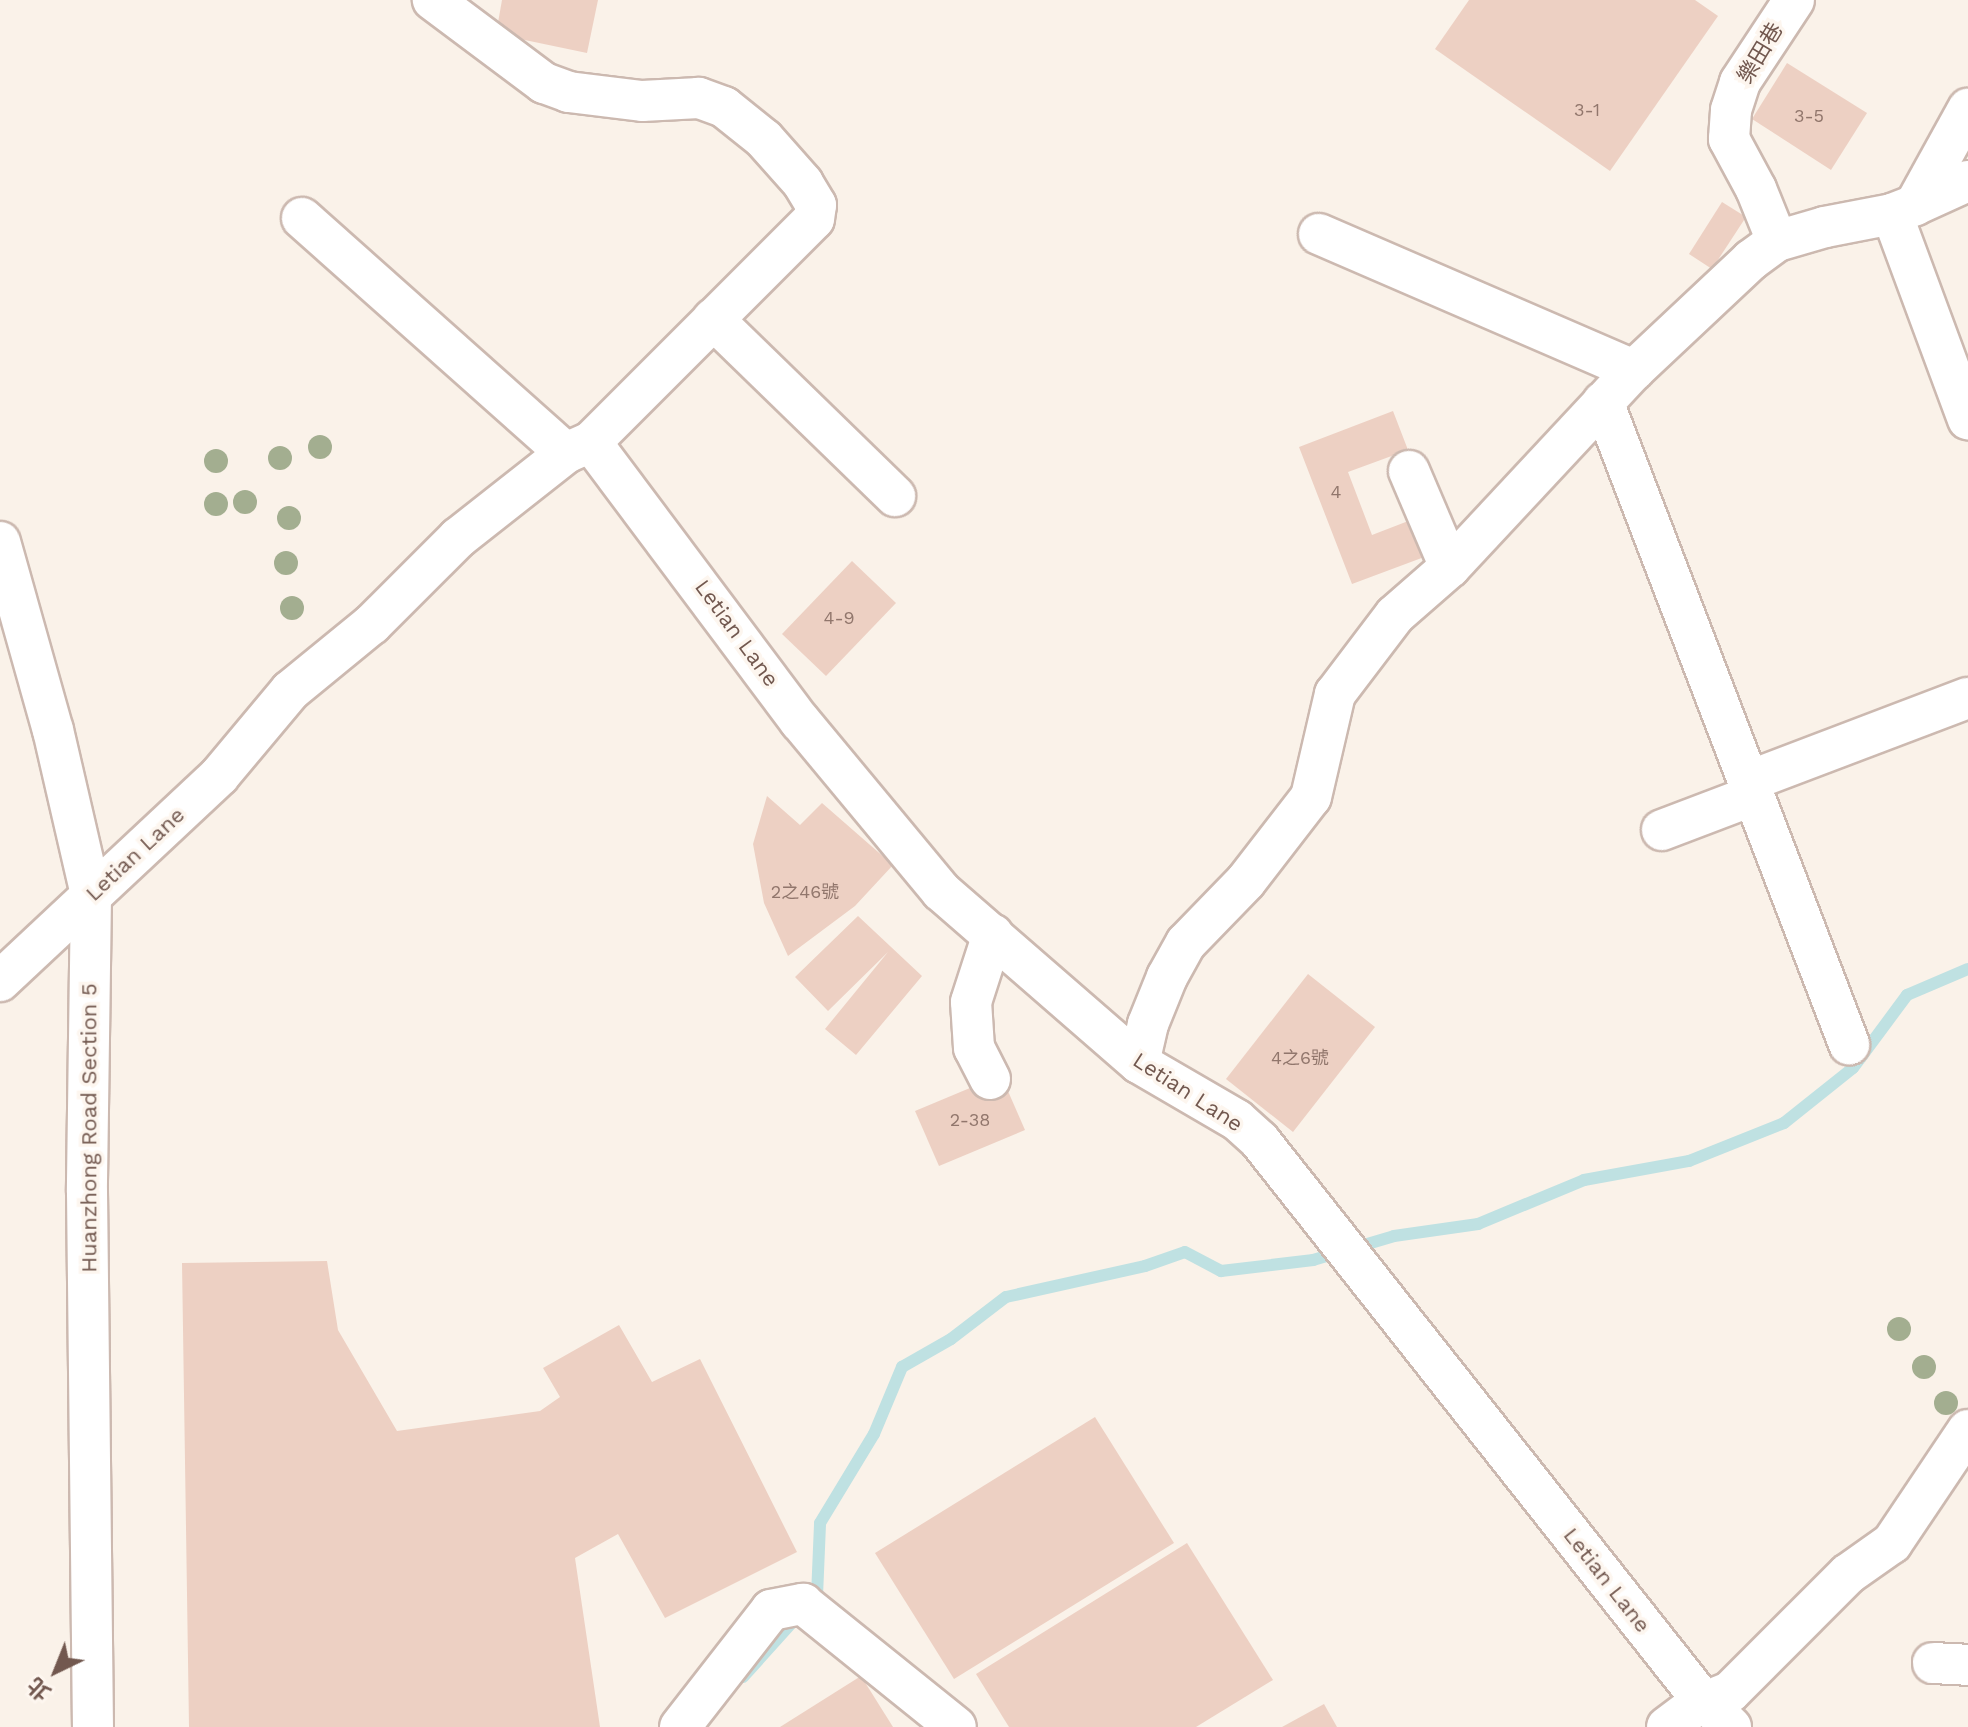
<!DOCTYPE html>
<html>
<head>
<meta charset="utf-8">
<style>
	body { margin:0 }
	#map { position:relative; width:1968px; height:1727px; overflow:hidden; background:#faf2e9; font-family:"Work Sans","Noto Sans TC",sans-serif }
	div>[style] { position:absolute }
	.stream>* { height:12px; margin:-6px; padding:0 6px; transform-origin:6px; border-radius:6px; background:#bfe1e2 }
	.building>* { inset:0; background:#edd0c3 }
	.roads { filter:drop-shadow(2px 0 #ccb9b0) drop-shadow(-2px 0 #ccb9b0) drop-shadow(0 2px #ccb9b0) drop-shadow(0 -2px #ccb9b0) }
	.minor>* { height:40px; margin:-20px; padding:0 20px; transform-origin:20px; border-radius:20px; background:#fff }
	.trees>* { width:24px; height:24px; margin:-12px; border-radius:50%; background:#a3ae90 }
	span { translate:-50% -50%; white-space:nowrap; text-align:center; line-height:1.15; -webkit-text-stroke:7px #fdf6ef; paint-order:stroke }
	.number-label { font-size:18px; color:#91766c }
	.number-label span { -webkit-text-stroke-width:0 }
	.street-label { font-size:22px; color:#72584f }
	.north { position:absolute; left:16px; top:1631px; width:80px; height:80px; -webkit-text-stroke:6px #fdf6ef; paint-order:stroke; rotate:223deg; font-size:22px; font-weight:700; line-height:32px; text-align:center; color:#72584f }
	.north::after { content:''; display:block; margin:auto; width:28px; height:36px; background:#72584f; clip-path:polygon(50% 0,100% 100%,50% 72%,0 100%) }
</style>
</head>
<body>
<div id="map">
	<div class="stream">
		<i style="left:810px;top:1602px;width:9px;rotate:-41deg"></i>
		<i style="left:817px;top:1596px;width:73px;rotate:-87.6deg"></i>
		<i style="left:820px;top:1523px;width:104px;rotate:-58.8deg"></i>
		<i style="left:874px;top:1434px;width:73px;rotate:-67.3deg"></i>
		<i style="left:902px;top:1367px;width:56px;rotate:-29.7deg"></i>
		<i style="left:951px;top:1339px;width:69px;rotate:-37.4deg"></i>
		<i style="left:1006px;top:1297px;width:142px;rotate:-12.6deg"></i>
		<i style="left:1145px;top:1266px;width:42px;rotate:-19.3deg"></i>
		<i style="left:1185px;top:1252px;width:41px;rotate:27.8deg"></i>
		<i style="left:1221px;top:1271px;width:93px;rotate:-6.8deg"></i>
		<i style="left:1313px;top:1260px;width:84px;rotate:-16.5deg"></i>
		<i style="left:1394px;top:1236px;width:85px;rotate:-8.1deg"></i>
		<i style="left:1478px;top:1224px;width:115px;rotate:-22.5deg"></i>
		<i style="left:1584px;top:1180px;width:107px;rotate:-10.3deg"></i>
		<i style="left:1689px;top:1161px;width:102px;rotate:-21.8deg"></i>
		<i style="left:1784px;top:1123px;width:88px;rotate:-38.6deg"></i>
		<i style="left:1853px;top:1068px;width:91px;rotate:-53.5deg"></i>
		<i style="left:1907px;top:995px;width:66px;rotate:-23.1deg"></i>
		<i style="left:743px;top:1677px;width:82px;rotate:-48deg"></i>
	</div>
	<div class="building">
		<i style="clip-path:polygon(502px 0,598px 0,587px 53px,496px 34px)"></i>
		<i style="clip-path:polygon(1469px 0,1695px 0,1718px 16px,1610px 171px,1435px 49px)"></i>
		<i style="clip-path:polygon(1787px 63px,1867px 113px,1831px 170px,1752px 119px)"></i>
		<i style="clip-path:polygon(1722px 202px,1746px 217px,1712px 269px,1689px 254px)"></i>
		<i style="clip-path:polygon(1393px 411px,1408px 450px,1348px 472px,1372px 535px,1429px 513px,1443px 550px,1352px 584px,1299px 447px)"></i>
		<i style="clip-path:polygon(852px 561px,896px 603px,826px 676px,782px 634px)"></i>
		<i style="clip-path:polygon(767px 796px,800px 825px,822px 803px,893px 865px,855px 906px,788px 956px,764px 903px,753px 844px)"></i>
		<i style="clip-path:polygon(858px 916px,922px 976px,856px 1055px,825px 1029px,888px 952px,828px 1011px,795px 977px)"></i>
		<i style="clip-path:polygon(1308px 974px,1375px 1027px,1293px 1132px,1226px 1079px)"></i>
		<i style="clip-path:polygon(1001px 1075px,1025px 1130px,939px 1166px,915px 1111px)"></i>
		<i style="clip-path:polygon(327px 1261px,338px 1330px,397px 1431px,540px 1411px,560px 1397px,543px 1368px,619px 1325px,652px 1382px,700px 1359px,797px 1552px,665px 1618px,618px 1534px,575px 1558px,600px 1727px,189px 1727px,182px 1263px)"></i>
		<i style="clip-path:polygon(1095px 1417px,1174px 1543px,954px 1679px,875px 1553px)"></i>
		<i style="clip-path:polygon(1187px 1543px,1273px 1680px,1196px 1727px,1009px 1727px,976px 1674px)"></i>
		<i style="clip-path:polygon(861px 1676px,893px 1727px,780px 1727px)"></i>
		<i style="clip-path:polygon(1324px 1704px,1337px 1727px,1282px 1727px)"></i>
	</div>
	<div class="roads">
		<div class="minor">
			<i style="left:1915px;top:205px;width:58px;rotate:-24.4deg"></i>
			<i style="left:1892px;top:214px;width:219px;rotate:69.7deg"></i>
			<i style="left:302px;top:218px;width:353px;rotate:41.7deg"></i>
			<i style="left:1319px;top:234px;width:343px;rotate:23.4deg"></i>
			<i style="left:1777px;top:241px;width:56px;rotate:-112deg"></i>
			<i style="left:1756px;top:189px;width:57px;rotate:-118.4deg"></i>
			<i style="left:1729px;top:139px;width:29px;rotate:-86deg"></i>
			<i style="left:1731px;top:110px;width:29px;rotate:-72deg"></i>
			<i style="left:1740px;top:82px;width:98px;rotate:-56.6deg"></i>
			<i style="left:713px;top:319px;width:254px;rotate:44.2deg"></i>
			<i style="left:1603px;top:402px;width:688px;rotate:69.03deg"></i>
			<i style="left:591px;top:442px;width:349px;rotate:53.2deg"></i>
			<i style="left:800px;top:721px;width:221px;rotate:50.3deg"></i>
			<i style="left:941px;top:891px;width:262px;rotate:41deg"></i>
			<i style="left:1139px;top:1063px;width:113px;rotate:30.2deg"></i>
			<i style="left:1237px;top:1120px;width:31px;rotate:42deg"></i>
			<i style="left:1260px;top:1141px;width:706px;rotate:51.67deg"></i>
			<i style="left:1698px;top:1695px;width:46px;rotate:44.1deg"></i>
			<i style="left:1409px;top:471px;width:104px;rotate:66.9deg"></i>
			<i style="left:0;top:542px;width:195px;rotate:74.3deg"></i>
			<i style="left:53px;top:730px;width:169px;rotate:77deg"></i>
			<i style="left:91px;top:895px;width:297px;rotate:90.8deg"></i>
			<i style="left:87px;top:1192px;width:535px;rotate:89.36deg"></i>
			<i style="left:1749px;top:781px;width:234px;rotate:-20.8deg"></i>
			<i style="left:1662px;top:830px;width:98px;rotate:-20.8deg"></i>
			<i style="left:0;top:981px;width:300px;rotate:-43.1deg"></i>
			<i style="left:219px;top:776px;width:111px;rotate:-50.1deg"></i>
			<i style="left:290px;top:691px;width:106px;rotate:-39.3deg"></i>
			<i style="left:372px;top:624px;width:122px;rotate:-45deg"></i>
			<i style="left:458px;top:538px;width:137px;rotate:-38.2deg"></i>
			<i style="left:566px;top:453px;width:27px;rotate:-24deg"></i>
			<i style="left:591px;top:442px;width:315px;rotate:-45deg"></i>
			<i style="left:814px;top:219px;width:14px;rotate:-82deg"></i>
			<i style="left:816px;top:205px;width:26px;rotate:-121deg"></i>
			<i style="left:803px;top:183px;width:59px;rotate:-131.6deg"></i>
			<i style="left:764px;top:139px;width:51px;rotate:-141.3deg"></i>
			<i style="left:724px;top:107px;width:27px;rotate:-160deg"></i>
			<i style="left:699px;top:98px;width:57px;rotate:177deg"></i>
			<i style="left:642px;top:101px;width:74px;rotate:-173deg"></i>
			<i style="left:569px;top:92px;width:27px;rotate:-160deg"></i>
			<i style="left:544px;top:83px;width:139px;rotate:-143.2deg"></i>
			<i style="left:1139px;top:1063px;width:40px;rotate:-77deg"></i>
			<i style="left:1148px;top:1024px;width:51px;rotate:-68deg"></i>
			<i style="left:1167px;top:977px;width:39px;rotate:-61deg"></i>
			<i style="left:1186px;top:943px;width:86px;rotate:-45.9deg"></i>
			<i style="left:1246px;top:881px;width:106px;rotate:-52.3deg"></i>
			<i style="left:1311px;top:797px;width:106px;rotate:-76.9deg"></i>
			<i style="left:1335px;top:694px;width:99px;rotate:-52.8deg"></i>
			<i style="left:1395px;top:615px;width:73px;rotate:-41.1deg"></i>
			<i style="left:1450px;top:567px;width:270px;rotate:-47deg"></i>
			<i style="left:1634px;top:370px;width:161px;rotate:-43.2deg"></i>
			<i style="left:1751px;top:260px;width:32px;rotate:-36deg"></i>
			<i style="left:1777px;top:241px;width:50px;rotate:-16.3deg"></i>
			<i style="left:1825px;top:227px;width:68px;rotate:-11deg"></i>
			<i style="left:1892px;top:214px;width:25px;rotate:-21deg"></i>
			<i style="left:1915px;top:205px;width:110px;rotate:-61.1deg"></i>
			<i style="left:990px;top:1079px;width:35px;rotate:-117deg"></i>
			<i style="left:974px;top:1048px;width:46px;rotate:-93.7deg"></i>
			<i style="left:971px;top:1002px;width:71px;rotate:-72.1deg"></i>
			<i style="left:1933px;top:1663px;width:35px;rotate:3deg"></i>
			<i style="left:680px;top:1727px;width:148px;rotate:-52.1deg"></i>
			<i style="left:771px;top:1610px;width:33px;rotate:-11deg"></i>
			<i style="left:803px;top:1604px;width:196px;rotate:38.8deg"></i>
			<i style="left:1667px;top:1727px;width:35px;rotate:-37deg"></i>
			<i style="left:1695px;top:1706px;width:38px;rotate:-22deg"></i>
			<i style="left:1730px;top:1692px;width:167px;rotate:-45deg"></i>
			<i style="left:1848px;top:1574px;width:54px;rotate:-35.2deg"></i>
			<i style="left:1892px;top:1543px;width:136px;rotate:-56.1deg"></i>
		</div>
	</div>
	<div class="trees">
		<i style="left:320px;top:447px"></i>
		<i style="left:280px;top:458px"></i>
		<i style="left:216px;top:461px"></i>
		<i style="left:245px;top:502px"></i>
		<i style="left:216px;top:504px"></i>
		<i style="left:289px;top:518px"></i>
		<i style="left:286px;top:563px"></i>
		<i style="left:292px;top:608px"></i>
		<i style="left:1899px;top:1329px"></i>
		<i style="left:1924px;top:1367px"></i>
		<i style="left:1946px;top:1403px"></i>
	</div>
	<div class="number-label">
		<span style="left:1587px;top:110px">3-1</span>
		<span style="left:1809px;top:116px">3-5</span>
		<span style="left:1336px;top:492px">4</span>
		<span style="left:839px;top:618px">4-9</span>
		<span style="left:805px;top:892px">2之46號</span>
		<span style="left:1300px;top:1058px">4之6號</span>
		<span style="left:970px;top:1120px">2-38</span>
	</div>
	<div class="street-label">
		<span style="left:1760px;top:53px;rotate:-59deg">樂田巷</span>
		<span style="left:737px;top:633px;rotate:54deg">Letian Lane</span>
		<span style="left:135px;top:854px;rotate:-43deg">Letian Lane</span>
		<span style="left:1188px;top:1092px;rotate:33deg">Letian Lane</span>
		<span style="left:89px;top:1128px;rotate:-90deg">Huanzhong Road Section 5</span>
		<span style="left:1607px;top:1580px;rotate:52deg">Letian Lane</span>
	</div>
	<div class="north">北</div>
</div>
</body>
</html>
